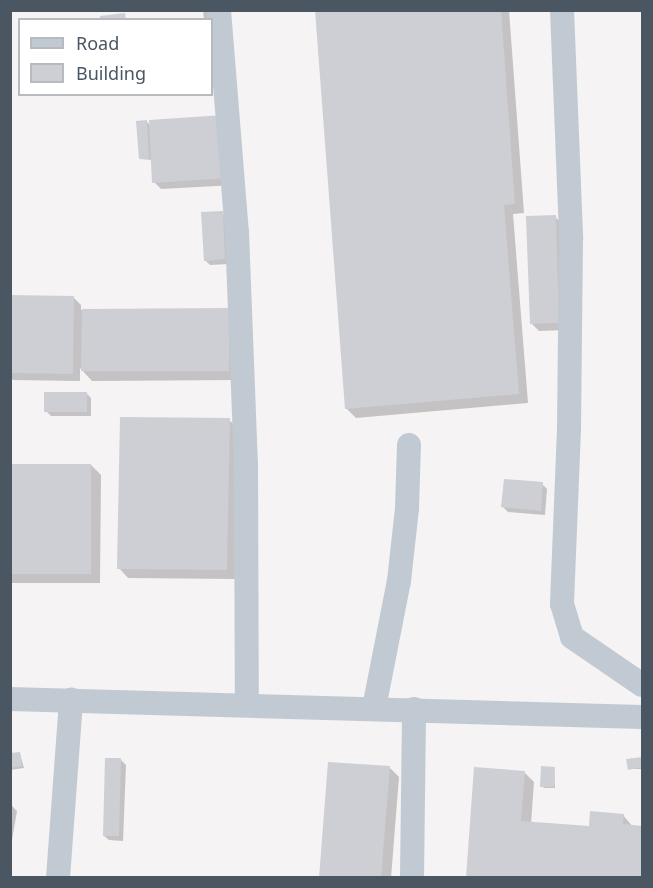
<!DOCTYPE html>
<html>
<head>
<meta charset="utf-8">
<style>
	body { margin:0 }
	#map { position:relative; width:653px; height:888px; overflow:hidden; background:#f5f3f3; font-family:"Noto Sans",sans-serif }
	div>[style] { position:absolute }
	.shadow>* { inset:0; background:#0003 }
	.building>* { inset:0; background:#cdcfd5 }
	.minor>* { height:24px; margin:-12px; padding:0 12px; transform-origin:12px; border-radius:12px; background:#c1cad2 }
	span { translate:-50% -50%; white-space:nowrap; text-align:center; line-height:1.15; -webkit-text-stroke:4.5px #fff; paint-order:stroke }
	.frame { position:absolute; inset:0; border:12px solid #4a5661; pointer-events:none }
	.legend { position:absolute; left:18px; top:18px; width:195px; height:78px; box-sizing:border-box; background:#fff; border:2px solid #b7bbc0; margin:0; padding:8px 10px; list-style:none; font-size:18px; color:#4a5661 }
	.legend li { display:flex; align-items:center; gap:12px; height:30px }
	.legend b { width:30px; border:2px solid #b7bbc0 }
</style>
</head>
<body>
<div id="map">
	<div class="shadow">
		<i style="clip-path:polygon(203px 10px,218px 10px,212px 20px,204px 20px)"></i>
		<i style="clip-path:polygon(317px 10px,509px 10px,524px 213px,513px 214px,528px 403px,356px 418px,346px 408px)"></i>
		<i style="clip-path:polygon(147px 122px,151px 126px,235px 185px,161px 189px,154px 182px,153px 160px,140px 159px)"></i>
		<i style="clip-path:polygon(222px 213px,227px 218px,229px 264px,210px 265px,205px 260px)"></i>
		<i style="clip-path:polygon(555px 217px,563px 224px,566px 330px,539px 331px,531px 323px)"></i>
		<i style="clip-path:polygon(10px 297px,73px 297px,81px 305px,81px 310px,229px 310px,238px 380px,92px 381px,80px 368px,80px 381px,13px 380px,10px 377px)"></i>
		<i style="clip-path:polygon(86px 393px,91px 398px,91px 416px,51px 416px,46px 411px)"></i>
		<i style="clip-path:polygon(229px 420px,239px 429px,236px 579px,128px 578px,119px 568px)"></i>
		<i style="clip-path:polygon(10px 465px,91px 465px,101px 475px,100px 583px,10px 583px)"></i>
		<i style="clip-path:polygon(542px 484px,547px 489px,545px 515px,508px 512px,503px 507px)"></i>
		<i style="clip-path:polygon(20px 754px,24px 768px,10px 770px,10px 755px)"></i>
		<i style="clip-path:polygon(642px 758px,642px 769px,629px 769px,628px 760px)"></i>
		<i style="clip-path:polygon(121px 760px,126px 765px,123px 841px,109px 840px,104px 836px)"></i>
		<i style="clip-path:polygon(390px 768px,399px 777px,391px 878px,320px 878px)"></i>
		<i style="clip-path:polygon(554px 768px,555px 788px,544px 788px,542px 786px)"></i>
		<i style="clip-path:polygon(525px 773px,534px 782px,531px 824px,591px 828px,623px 815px,633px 827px,642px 827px,642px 878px,467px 878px)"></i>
		<i style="clip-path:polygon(10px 804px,17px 811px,10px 852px)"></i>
	</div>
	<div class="building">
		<i style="clip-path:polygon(315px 10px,501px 10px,515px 204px,504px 205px,519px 394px,345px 409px)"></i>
		<i style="clip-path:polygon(125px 13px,126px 20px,100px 20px,100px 16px)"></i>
		<i style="clip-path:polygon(224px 115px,228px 178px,152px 183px,149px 120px)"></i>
		<i style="clip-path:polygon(147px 120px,149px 159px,139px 159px,136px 121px)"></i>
		<i style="clip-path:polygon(223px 211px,225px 259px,204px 261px,201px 212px)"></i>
		<i style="clip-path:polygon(556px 215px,559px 323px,530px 324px,526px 216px)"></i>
		<i style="clip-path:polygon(10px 295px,74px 296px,73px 374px,10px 373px)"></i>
		<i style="clip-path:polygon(230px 308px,229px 371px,81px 371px,82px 309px)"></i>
		<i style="clip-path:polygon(44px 392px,87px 392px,87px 412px,44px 412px)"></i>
		<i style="clip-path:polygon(120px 417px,230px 418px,227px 570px,117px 569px)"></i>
		<i style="clip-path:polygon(10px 464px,91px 464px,91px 574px,10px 574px)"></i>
		<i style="clip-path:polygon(504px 479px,543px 482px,541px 511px,501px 507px)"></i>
		<i style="clip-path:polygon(20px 752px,22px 766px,10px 768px,10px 753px)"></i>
		<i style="clip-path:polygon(642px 757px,642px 767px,628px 770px,626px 759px)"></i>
		<i style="clip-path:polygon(105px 758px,121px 758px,119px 836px,103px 836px)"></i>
		<i style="clip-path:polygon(328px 762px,390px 766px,381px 878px,319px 878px)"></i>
		<i style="clip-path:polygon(541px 766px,555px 767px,554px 787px,540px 787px)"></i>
		<i style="clip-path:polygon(474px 767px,525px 771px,521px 821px,589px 826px,590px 811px,624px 814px,623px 824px,642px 826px,642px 878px,466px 878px)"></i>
	</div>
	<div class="minor">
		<i style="left:219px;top:10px;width:223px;rotate:85.4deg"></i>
		<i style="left:237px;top:232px;width:231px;rotate:87.8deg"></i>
		<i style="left:246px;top:463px;width:242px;rotate:89.8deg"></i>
		<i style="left:562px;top:10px;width:229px;rotate:87.7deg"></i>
		<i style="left:571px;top:239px;width:190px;rotate:90.6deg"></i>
		<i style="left:569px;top:429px;width:175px;rotate:92.3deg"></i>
		<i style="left:562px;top:604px;width:34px;rotate:73deg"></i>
		<i style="left:572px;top:637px;width:85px;rotate:34.4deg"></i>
		<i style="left:10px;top:699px;width:632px;rotate:1.63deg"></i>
		<i style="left:374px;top:708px;width:129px;rotate:-78.9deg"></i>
		<i style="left:399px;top:581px;width:73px;rotate:-83.7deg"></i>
		<i style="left:407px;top:508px;width:63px;rotate:-88.2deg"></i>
		<i style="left:58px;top:878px;width:179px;rotate:-85.8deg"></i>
		<i style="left:412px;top:878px;width:169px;rotate:-89.3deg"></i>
	</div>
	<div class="frame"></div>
	<ul class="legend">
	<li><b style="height:8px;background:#c1cad2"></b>Road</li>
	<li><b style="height:16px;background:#cdcfd5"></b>Building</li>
	</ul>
</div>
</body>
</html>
